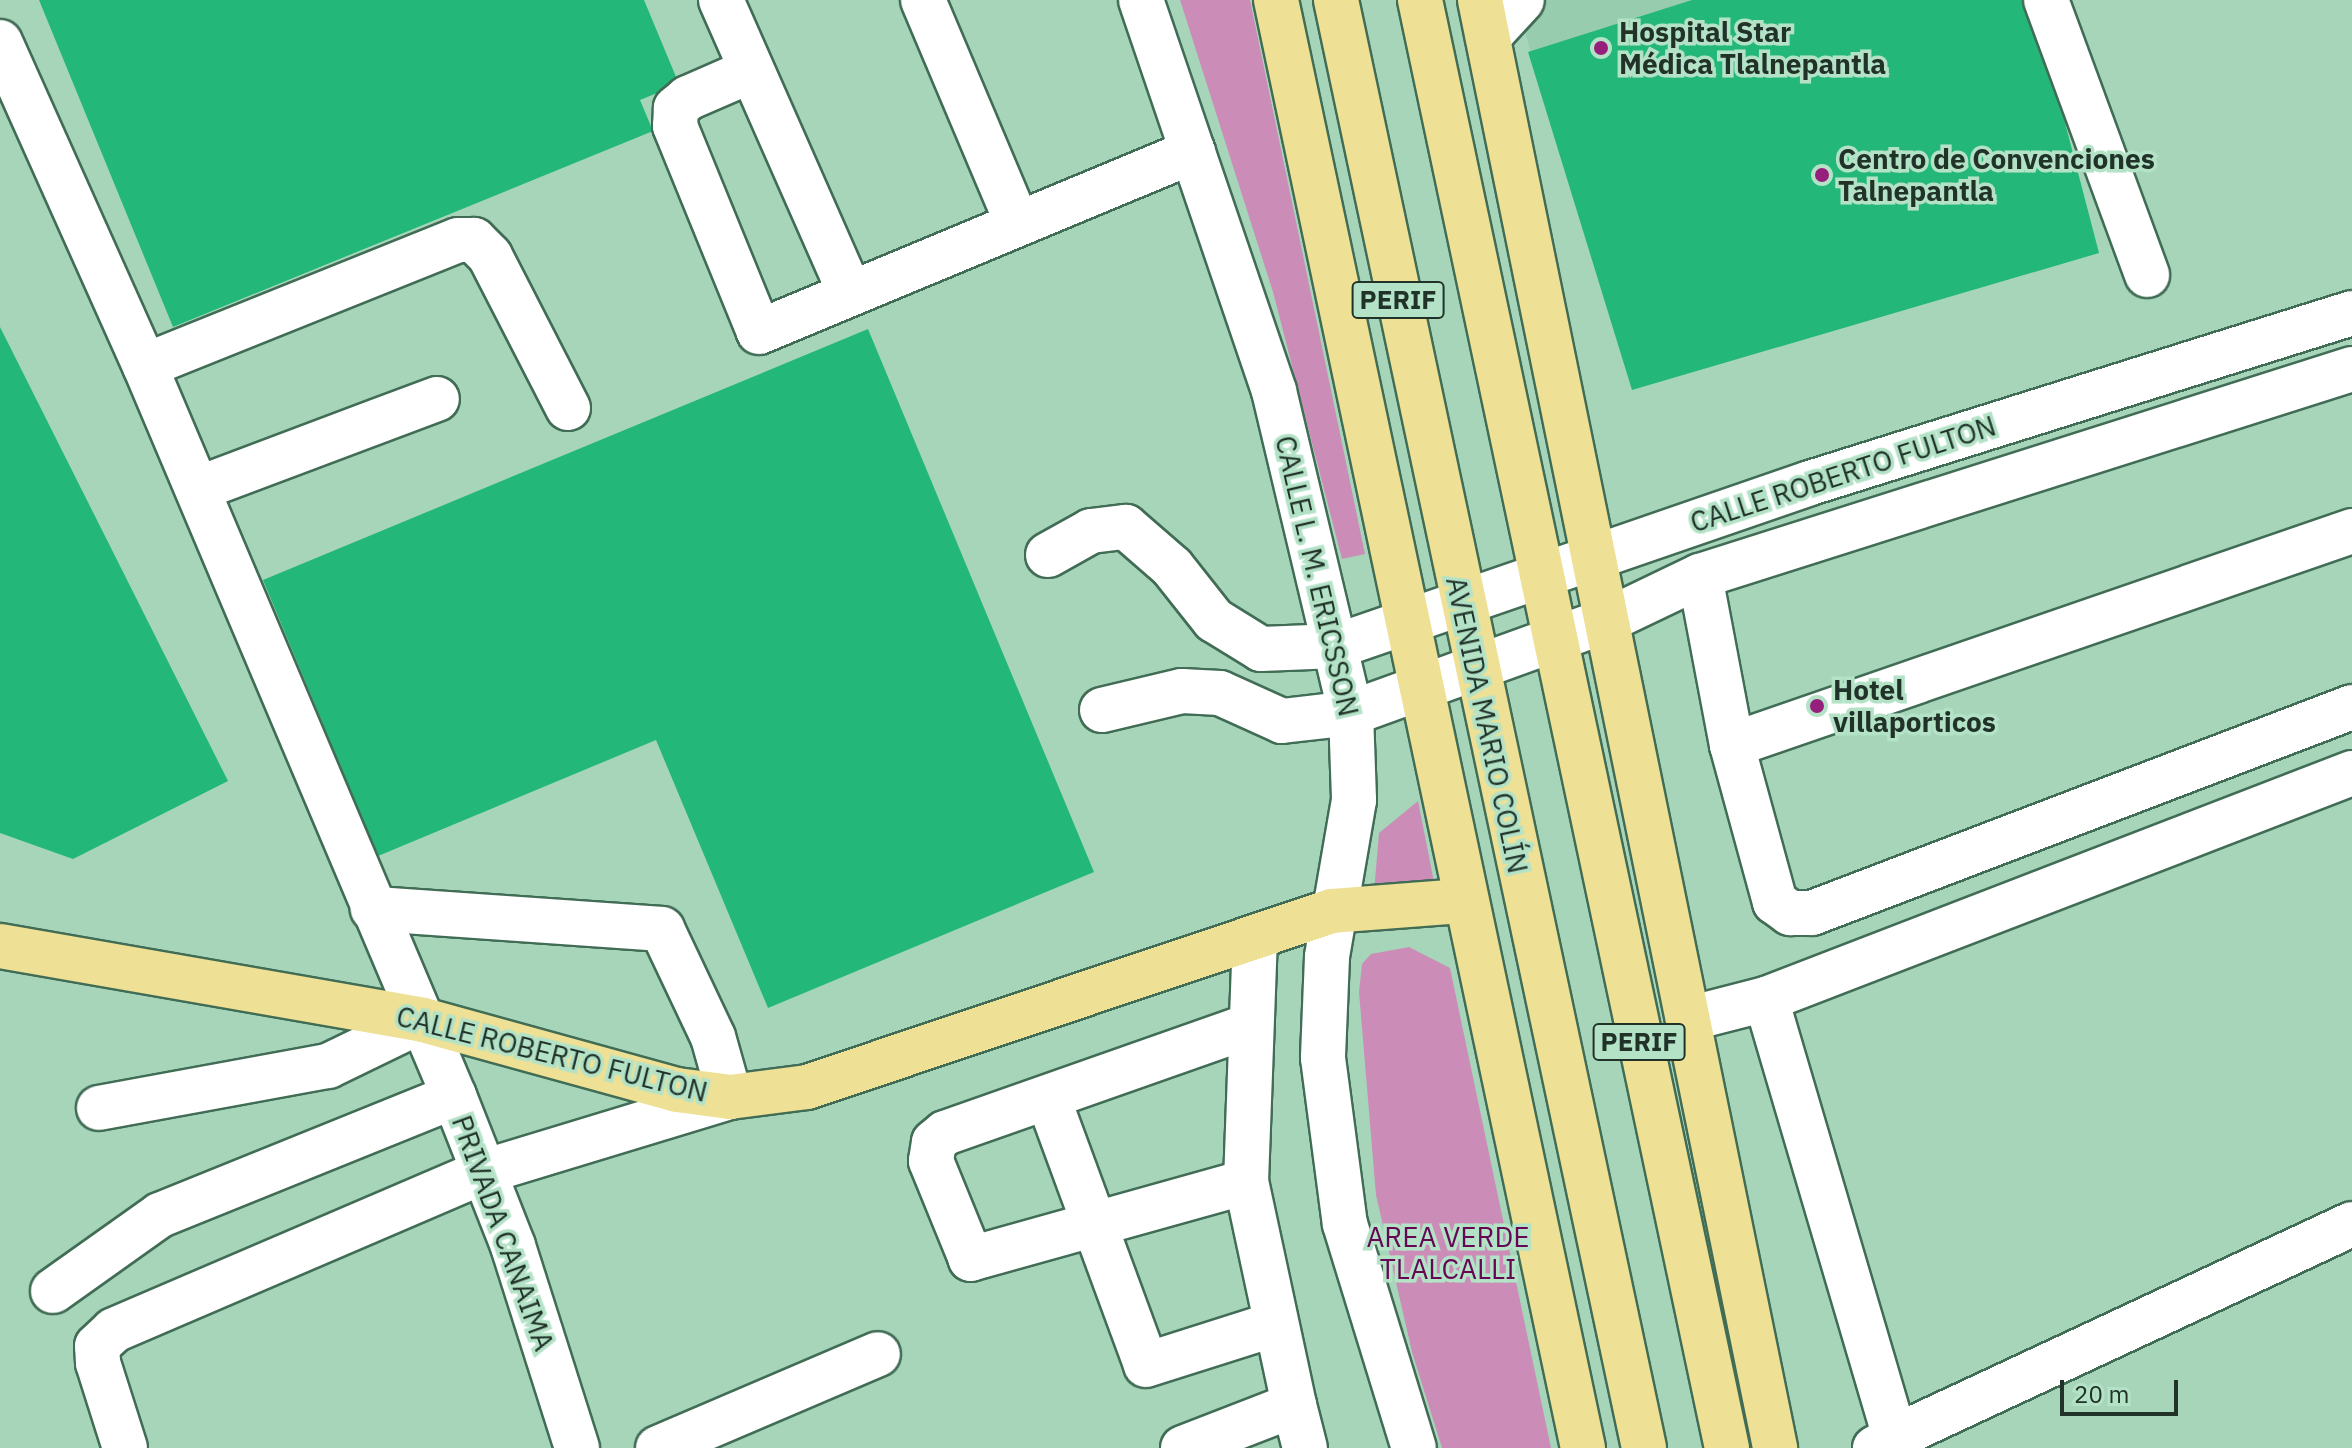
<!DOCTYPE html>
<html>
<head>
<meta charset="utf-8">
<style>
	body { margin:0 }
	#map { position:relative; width:2352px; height:1448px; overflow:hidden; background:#a7d5ba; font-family:"IBM Plex Sans",sans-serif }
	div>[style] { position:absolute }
	.built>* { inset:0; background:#97cdae }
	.green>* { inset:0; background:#cb8db7 }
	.building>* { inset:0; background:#23b779 }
	.roads { filter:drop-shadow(2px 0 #416c55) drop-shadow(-2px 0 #416c55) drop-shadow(0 2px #416c55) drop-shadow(0 -2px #416c55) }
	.minor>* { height:44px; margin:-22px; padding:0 22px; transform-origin:22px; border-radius:22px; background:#fff }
	.major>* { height:44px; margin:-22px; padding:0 22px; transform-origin:22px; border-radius:22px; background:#eee095 }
	.dots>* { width:22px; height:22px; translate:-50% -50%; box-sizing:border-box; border:4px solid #b3e2c7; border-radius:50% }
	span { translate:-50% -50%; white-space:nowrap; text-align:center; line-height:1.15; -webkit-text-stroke:7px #b3e2c7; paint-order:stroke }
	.shield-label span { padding:2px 6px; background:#b3e2c7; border:2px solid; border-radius:6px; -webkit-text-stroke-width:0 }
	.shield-label { font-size:26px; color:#213329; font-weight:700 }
	.poi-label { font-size:28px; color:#213329; font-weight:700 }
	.left { translate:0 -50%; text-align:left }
	.street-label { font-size:28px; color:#213329 }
	.park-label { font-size:28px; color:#650752 }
	.scale { position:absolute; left:2060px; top:1380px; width:118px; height:36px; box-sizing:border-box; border:4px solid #213329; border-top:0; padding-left:10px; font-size:24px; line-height:28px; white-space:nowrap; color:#213329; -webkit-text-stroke:6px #b3e2c7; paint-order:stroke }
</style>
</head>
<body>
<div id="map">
	<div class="built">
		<i style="clip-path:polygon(1517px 0,1802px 0,1542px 97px)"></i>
	</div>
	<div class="green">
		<i style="clip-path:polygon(1180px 0,1250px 0,1365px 554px,1342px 559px,1273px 292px)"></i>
		<i style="clip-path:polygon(1418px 801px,1437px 897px,1374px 892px,1379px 833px)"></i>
		<i style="clip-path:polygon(1409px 947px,1450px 968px,1551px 1448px,1442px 1448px,1412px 1352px,1376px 1195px,1359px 992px,1362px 964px,1371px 954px)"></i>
	</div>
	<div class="building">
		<i style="clip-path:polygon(39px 0,644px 0,679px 84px,640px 100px,653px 131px,173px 327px)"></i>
		<i style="clip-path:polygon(1692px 0,2033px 0,2099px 253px,1632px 390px,1528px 52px)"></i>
		<i style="clip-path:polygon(0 327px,228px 781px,73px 859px,0 833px)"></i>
		<i style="clip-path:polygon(868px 329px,1094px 872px,768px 1008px,656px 740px,378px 856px,263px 580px)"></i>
	</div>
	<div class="roads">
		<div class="minor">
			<i style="left:721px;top:0;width:320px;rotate:66.2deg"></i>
			<i style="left:923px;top:0;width:241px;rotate:67.1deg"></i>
			<i style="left:1141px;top:0;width:413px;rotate:71.2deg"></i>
			<i style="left:1274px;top:391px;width:331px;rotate:76.6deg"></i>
			<i style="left:1351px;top:713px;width:87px;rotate:88deg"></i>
			<i style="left:1354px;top:800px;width:159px;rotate:99.8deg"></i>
			<i style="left:1327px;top:957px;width:101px;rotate:92.3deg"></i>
			<i style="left:1323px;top:1058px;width:167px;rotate:82.5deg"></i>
			<i style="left:1345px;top:1224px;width:234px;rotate:72.9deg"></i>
			<i style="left:2046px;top:0;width:293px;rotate:69.8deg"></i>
			<i style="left:1488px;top:37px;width:50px;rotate:-47.4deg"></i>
			<i style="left:0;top:42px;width:355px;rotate:65.9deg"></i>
			<i style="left:750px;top:71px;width:68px;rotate:156.5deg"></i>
			<i style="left:688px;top:98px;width:16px;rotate:140deg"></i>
			<i style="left:676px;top:108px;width:18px;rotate:93deg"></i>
			<i style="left:675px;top:126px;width:222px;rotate:67.8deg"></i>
			<i style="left:759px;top:332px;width:470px;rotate:-22.6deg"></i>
			<i style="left:568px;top:408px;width:171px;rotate:-117.2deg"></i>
			<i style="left:490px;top:256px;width:23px;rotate:-135deg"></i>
			<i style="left:474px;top:240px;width:16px;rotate:180deg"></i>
			<i style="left:458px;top:240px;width:337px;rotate:158.1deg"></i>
			<i style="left:145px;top:366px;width:793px;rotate:67.06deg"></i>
			<i style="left:454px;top:1096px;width:161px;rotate:68.5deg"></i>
			<i style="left:513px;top:1246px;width:212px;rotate:72.4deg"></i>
			<i style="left:200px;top:488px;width:253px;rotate:-20.6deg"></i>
			<i style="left:1048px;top:555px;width:49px;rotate:-29.2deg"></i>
			<i style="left:1091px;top:531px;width:35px;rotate:-7deg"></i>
			<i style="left:1126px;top:527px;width:61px;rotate:41deg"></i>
			<i style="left:1172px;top:567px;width:68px;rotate:51.6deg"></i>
			<i style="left:1214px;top:620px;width:55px;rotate:31.7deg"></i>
			<i style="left:1261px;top:649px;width:76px;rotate:-2.3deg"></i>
			<i style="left:1337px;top:646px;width:500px;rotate:-19.01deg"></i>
			<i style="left:1810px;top:483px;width:568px;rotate:-17.41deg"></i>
			<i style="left:1700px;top:576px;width:172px;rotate:79.3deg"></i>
			<i style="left:1732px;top:745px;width:163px;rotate:74.7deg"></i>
			<i style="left:1775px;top:902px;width:19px;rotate:36deg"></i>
			<i style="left:1790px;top:913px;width:22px"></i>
			<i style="left:1812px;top:913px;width:578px;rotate:-20.88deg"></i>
			<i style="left:1102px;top:710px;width:82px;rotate:-13.4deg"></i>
			<i style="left:1182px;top:691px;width:38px;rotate:3deg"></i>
			<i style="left:1220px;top:693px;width:68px;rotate:24.3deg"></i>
			<i style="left:1282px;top:721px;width:69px;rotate:-6.6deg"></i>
			<i style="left:1351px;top:713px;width:273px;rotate:-19.9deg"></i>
			<i style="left:1608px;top:620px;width:102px;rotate:-25.6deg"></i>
			<i style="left:1700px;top:576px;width:684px;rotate:-17.61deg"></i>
			<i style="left:1732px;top:745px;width:656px;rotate:-19.04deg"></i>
			<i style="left:1766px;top:999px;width:628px;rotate:-21.09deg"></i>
			<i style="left:1688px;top:1019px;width:81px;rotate:-14.4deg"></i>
			<i style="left:1766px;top:999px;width:457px;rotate:73.6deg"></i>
			<i style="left:1895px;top:1437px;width:23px;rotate:151deg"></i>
			<i style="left:1048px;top:1098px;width:284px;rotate:69.8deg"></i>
			<i style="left:1146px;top:1365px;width:135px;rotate:-17.6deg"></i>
			<i style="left:99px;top:1108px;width:233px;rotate:-10.4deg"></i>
			<i style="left:328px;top:1066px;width:106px;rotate:-25.8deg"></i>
			<i style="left:1246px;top:1182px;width:286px;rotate:164.4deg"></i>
			<i style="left:971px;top:1259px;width:106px;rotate:-112.2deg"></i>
			<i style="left:931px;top:1161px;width:19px;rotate:-81deg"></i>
			<i style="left:934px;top:1142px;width:14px;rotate:-39deg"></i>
			<i style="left:945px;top:1133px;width:324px;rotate:-19.4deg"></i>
			<i style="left:53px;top:1291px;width:131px;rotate:-35.4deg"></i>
			<i style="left:160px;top:1215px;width:317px;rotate:-22deg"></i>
			<i style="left:1294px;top:1405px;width:44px;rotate:75.7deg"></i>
			<i style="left:1895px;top:1437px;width:504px;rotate:-24.99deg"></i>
			<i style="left:125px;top:1448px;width:89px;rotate:-107.6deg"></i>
			<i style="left:98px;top:1363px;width:17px;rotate:-93deg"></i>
			<i style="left:97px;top:1346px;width:23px;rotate:-43deg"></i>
			<i style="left:114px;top:1330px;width:401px;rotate:-23.2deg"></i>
			<i style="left:483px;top:1172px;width:258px;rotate:-16.9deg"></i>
			<i style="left:730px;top:1097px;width:62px;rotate:-105.8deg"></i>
			<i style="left:713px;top:1037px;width:119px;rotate:-115.3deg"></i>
			<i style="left:662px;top:929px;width:290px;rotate:-176deg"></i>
			<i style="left:658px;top:1448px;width:239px;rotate:-23.1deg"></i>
			<i style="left:1183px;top:1448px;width:119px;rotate:-21.2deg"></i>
			<i style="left:1294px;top:1405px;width:228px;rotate:-102.1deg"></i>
			<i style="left:1246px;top:1182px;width:245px;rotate:-87.9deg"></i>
		</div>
		<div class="major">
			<i style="left:1276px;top:0;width:1480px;rotate:78.03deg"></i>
			<i style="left:1336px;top:0;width:1480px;rotate:77.99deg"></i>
			<i style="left:1420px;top:0;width:1480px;rotate:78.03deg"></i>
			<i style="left:1480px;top:0;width:1478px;rotate:78.48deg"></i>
			<i style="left:0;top:946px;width:429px;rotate:9.9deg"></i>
			<i style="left:423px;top:1020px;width:263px;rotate:15.4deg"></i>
			<i style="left:677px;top:1090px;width:53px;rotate:7.5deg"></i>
			<i style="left:730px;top:1097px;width:78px;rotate:-7.4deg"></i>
			<i style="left:807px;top:1087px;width:554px;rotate:-18.53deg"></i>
			<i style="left:1332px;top:911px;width:131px;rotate:-4.4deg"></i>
		</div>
	</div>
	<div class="dots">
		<i style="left:1601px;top:48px;background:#961f7b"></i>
		<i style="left:1822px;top:175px;background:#961f7b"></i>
		<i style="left:1817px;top:706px;background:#961f7b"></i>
	</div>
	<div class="shield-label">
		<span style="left:1398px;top:300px">PERIF</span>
		<span style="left:1639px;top:1042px">PERIF</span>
	</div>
	<div class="poi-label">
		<span class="left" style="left:1619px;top:48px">Hospital Star<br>Médica Tlalnepantla</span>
		<span class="left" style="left:1838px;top:175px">Centro de Convenciones<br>Talnepantla</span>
		<span class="left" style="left:1833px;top:706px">Hotel<br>villaporticos</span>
	</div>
	<div class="street-label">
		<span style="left:1843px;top:474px;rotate:-18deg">CALLE ROBERTO FULTON</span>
		<span style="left:1317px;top:576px;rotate:77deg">CALLE L. M. ERICSSON</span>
		<span style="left:1487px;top:725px;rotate:78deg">AVENIDA MARIO COLÍN</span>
		<span style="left:552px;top:1054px;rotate:14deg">CALLE ROBERTO FULTON</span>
		<span style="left:503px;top:1233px;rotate:70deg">PRIVADA CANAIMA</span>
	</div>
	<div class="park-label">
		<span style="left:1448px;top:1253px">AREA VERDE<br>TLALCALLI</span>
	</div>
	<div class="scale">20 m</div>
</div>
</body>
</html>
